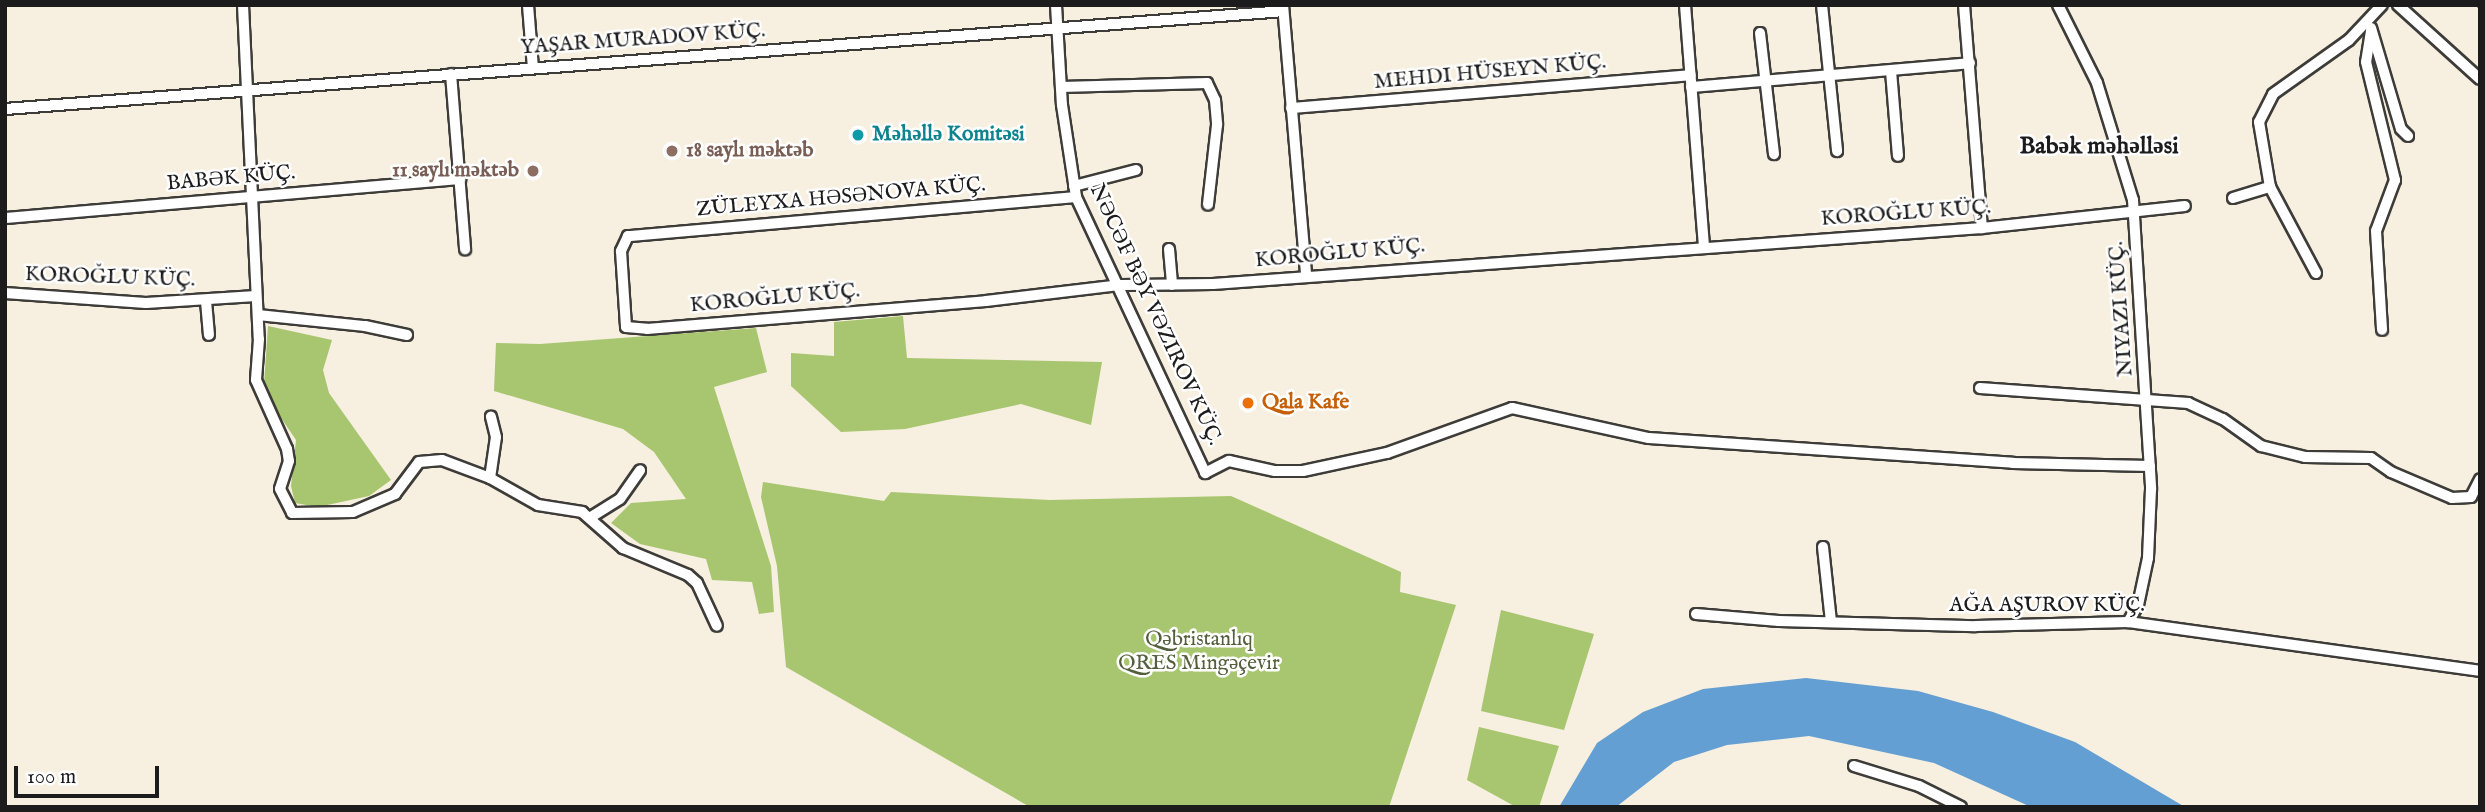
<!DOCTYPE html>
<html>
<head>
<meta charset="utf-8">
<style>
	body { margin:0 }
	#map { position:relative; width:2485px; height:812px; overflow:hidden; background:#f7efdf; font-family:"IM FELL English",serif }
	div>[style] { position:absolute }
	.green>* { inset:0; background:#a7c66f }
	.water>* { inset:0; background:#639fd3 }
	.roads { filter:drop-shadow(2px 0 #3d3c39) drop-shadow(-2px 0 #3d3c39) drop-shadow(0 2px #3d3c39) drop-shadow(0 -2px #3d3c39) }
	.minor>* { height:10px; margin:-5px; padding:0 5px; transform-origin:5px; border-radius:5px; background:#fff }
	.rail>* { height:5px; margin-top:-2.5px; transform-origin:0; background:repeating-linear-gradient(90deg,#fff 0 8px,#1c1c1c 0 16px); box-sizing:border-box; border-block:2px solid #1c1c1c }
	.dots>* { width:19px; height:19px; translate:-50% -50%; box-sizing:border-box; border:4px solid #fff; border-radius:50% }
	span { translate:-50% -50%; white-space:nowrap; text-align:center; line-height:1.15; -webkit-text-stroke:5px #fff; paint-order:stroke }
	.street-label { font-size:21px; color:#1c1c1c }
	.culture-label { font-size:21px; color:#0d838f; font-weight:700 }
	.left { translate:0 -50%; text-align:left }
	.education-label { font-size:21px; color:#785e54; font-weight:700 }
	.right { translate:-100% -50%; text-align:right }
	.food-label { font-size:21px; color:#c56008; font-weight:700 }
	.park-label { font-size:21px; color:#54603d }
	.quarter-label { font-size:24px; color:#1c1c1c; font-weight:700 }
	.frame { position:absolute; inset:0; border:7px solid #1c1c1c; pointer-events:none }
	.scale { position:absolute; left:14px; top:766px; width:145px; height:32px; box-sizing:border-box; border:4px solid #1c1c1c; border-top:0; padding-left:9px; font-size:21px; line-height:24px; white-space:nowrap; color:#1c1c1c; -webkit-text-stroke:5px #fff; paint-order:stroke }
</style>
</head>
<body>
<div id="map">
	<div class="green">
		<i style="clip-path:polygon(903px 316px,907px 358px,1102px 362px,1091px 425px,1021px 404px,905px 429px,841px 432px,791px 386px,791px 353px,834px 356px,834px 322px)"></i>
		<i style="clip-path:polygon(268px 326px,332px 340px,323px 370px,329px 393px,391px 480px,369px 496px,318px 507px,295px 503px,291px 486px,296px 440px,271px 403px,264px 384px)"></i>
		<i style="clip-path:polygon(756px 328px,767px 372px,714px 387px,771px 566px,774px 612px,759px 614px,752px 582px,712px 580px,706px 559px,640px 544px,611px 523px,631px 503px,686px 499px,654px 452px,623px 429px,494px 391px,496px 343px,540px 344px)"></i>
		<i style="clip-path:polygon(763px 482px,884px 501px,891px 492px,1050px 500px,1231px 496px,1401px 572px,1400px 592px,1456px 605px,1389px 807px,1030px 807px,786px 667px,777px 566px,761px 497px)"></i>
		<i style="clip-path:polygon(1501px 610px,1594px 634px,1564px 730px,1481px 711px)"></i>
		<i style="clip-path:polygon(1479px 727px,1559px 746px,1539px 807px,1516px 807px,1467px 780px)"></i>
	</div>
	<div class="water">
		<i style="clip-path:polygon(1806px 678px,1918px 691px,1993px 712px,2075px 742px,2185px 807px,2031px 807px,1934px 763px,1809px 736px,1727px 745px,1674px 762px,1616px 807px,1559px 807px,1597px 743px,1643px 712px,1703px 689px)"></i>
	</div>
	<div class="roads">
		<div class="minor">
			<i style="left:243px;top:5px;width:334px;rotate:87.3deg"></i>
			<i style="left:259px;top:339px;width:41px;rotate:94.2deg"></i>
			<i style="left:256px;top:380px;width:76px;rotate:65.8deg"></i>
			<i style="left:287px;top:449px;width:12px;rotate:81deg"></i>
			<i style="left:289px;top:461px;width:29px;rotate:108deg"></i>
			<i style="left:280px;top:489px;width:27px;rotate:63deg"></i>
			<i style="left:292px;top:513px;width:61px;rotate:-0.9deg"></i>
			<i style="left:353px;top:512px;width:46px;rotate:-23.2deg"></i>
			<i style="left:395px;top:494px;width:40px;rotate:-53deg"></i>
			<i style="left:419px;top:462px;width:23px;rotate:-5deg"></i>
			<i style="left:442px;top:460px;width:51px;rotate:20.6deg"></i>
			<i style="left:490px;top:478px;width:55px;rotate:29.4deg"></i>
			<i style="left:538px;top:505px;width:45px;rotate:9deg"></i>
			<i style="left:582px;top:512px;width:55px;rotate:41.3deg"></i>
			<i style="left:623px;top:548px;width:70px;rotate:22.6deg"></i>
			<i style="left:688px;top:575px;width:12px;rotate:42deg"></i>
			<i style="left:697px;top:583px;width:47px;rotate:65.1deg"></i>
			<i style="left:528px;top:5px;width:63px;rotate:85.5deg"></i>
			<i style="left:1056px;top:5px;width:100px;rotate:86.6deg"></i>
			<i style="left:1062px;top:105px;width:93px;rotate:81.3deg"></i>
			<i style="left:1076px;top:197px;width:305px;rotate:64.9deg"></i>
			<i style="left:1205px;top:473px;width:27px;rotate:-27deg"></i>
			<i style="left:1229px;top:461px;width:47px;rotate:12.3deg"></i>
			<i style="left:1275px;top:471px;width:28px"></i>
			<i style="left:1303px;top:471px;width:86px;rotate:-12.1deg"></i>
			<i style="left:1387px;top:453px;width:133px;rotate:-19.8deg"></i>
			<i style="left:1512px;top:408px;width:140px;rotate:12.4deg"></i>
			<i style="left:1649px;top:438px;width:365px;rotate:3.9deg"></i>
			<i style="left:2013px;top:463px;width:137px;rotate:1.3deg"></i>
			<i style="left:1283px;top:5px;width:272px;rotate:85.1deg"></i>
			<i style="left:1685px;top:5px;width:243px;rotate:85.5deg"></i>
			<i style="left:1822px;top:5px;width:147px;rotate:84.1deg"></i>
			<i style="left:1964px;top:5px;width:224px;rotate:85.4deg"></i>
			<i style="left:2058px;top:5px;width:87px;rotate:63.4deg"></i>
			<i style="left:2097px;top:83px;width:122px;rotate:72.9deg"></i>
			<i style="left:2133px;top:200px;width:290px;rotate:86.4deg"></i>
			<i style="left:2151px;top:489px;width:69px;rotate:92.5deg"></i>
			<i style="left:2148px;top:558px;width:48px;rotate:102deg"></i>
			<i style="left:2138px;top:605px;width:20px;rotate:120deg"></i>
			<i style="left:2398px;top:5px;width:110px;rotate:42.1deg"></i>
			<i style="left:2371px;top:28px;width:105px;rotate:73.5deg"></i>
			<i style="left:2401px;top:129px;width:10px;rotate:45deg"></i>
			<i style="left:2371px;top:31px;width:31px;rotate:99deg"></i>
			<i style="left:2366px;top:62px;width:122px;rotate:76.2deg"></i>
			<i style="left:2395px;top:180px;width:54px;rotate:110.4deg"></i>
			<i style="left:2376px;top:231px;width:99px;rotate:86.5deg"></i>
			<i style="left:1760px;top:33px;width:122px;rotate:83.4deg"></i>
			<i style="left:1891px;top:71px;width:85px;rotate:85.3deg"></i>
			<i style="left:451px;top:74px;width:176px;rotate:85.4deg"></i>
			<i style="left:1061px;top:87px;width:146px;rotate:-1.6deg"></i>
			<i style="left:1207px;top:83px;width:19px;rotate:65deg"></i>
			<i style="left:1215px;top:100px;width:25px;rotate:85deg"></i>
			<i style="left:1217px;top:125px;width:80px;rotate:96.5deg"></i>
			<i style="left:1691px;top:87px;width:280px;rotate:-4.9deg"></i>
			<i style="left:1291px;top:108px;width:401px;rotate:-4.7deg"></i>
			<i style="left:5px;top:109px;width:1282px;rotate:-4.38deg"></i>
			<i style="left:1074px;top:186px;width:64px;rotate:-14.5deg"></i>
			<i style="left:1076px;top:197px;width:450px;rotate:175deg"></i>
			<i style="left:628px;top:236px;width:17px;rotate:115deg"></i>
			<i style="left:621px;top:251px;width:76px;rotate:86.2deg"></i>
			<i style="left:626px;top:327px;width:21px;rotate:5deg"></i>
			<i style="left:647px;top:329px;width:340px;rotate:-4.7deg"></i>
			<i style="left:986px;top:301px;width:136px;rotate:-6.8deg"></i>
			<i style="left:1121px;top:285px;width:92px;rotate:-0.6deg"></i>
			<i style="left:1213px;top:284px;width:771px;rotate:-4.17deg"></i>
			<i style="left:1982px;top:228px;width:204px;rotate:-6.2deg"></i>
			<i style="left:2233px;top:198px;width:39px;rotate:-17deg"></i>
			<i style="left:5px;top:218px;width:457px;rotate:-4.9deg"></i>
			<i style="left:1169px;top:249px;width:36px;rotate:85deg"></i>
			<i style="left:2316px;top:273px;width:98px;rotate:-118.1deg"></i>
			<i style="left:2270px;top:187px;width:66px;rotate:-99.6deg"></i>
			<i style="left:2259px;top:122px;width:31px;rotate:-63deg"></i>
			<i style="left:2273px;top:94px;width:93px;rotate:-35.4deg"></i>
			<i style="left:2349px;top:40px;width:48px;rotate:-46.7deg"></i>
			<i style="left:5px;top:293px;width:141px;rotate:4.1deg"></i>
			<i style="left:146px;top:303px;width:110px;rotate:-3.6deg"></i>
			<i style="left:206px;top:301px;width:34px;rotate:85deg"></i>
			<i style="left:258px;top:315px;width:108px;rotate:5.9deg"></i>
			<i style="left:365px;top:326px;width:43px;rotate:12.1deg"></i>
			<i style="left:1980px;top:388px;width:209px;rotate:4.1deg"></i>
			<i style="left:2188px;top:403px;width:38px;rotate:25deg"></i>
			<i style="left:2223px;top:419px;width:47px;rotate:35.4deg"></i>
			<i style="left:2261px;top:446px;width:45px;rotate:14deg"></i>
			<i style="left:2305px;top:457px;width:66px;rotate:0.9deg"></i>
			<i style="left:2371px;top:458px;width:24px;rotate:35deg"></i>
			<i style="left:2391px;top:472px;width:66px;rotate:23.1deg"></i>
			<i style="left:2452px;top:498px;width:19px;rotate:-3deg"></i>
			<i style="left:2471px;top:497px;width:20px;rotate:-63deg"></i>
			<i style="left:490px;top:478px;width:41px;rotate:-81.7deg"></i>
			<i style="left:496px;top:437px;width:21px;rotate:-104deg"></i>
			<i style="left:591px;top:517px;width:34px;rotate:-32deg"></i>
			<i style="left:620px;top:499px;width:35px;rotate:-55deg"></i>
			<i style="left:1823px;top:547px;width:75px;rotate:83.9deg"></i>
			<i style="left:1696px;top:614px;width:83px;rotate:4.8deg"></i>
			<i style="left:1779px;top:621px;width:197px;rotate:1.5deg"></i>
			<i style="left:1976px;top:626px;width:152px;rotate:-1.5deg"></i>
			<i style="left:2128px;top:622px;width:355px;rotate:7.9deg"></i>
			<i style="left:1854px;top:766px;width:68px;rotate:17.1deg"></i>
			<i style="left:1919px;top:786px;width:47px;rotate:26.6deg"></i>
		</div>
	</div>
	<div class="rail">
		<i style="left:2479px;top:5px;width:1px;rotate:45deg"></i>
	</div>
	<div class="dots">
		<i style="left:858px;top:135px;background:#0f9aa8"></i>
		<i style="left:672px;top:151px;background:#8d6e63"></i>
		<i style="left:533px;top:171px;background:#8d6e63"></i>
		<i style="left:1248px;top:403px;background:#e8710a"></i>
	</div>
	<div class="street-label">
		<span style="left:643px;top:40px;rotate:-4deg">YAŞAR MURADOV KÜÇ.</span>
		<span style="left:1490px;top:73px;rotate:-5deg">MEHDI HÜSEYN KÜÇ.</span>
		<span style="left:231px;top:179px;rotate:-5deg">BABƏK KÜÇ.</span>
		<span style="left:841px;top:198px;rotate:-5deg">ZÜLEYXA HƏSƏNOVA KÜÇ.</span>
		<span style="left:1906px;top:214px;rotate:-4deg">KOROĞLU KÜÇ.</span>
		<span style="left:1340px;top:254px;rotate:-5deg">KOROĞLU KÜÇ.</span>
		<span style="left:110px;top:278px;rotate:2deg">KOROĞLU KÜÇ.</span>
		<span style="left:775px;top:299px;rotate:-5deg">KOROĞLU KÜÇ.</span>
		<span style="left:2122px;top:309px;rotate:-94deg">NIYAZI KÜÇ.</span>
		<span style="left:1155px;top:315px;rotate:65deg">NƏCƏF BƏY VƏZIROV KÜÇ.</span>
		<span style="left:2047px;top:606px">AĞA AŞUROV KÜÇ.</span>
	</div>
	<div class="culture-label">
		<span class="left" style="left:872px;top:135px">Məhəllə Komitəsi</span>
	</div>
	<div class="education-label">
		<span class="left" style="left:686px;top:151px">18 saylı məktəb</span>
		<span class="right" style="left:519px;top:171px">11 saylı məktəb</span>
	</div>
	<div class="food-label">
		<span class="left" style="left:1262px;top:403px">Qala Kafe</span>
	</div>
	<div class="park-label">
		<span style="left:1199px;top:652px">Qəbristanlıq<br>QRES Mingəçevir</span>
	</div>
	<div class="quarter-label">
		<span style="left:2099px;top:147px">Babək məhəlləsi</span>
	</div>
	<div class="frame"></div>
	<div class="scale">100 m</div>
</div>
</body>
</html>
